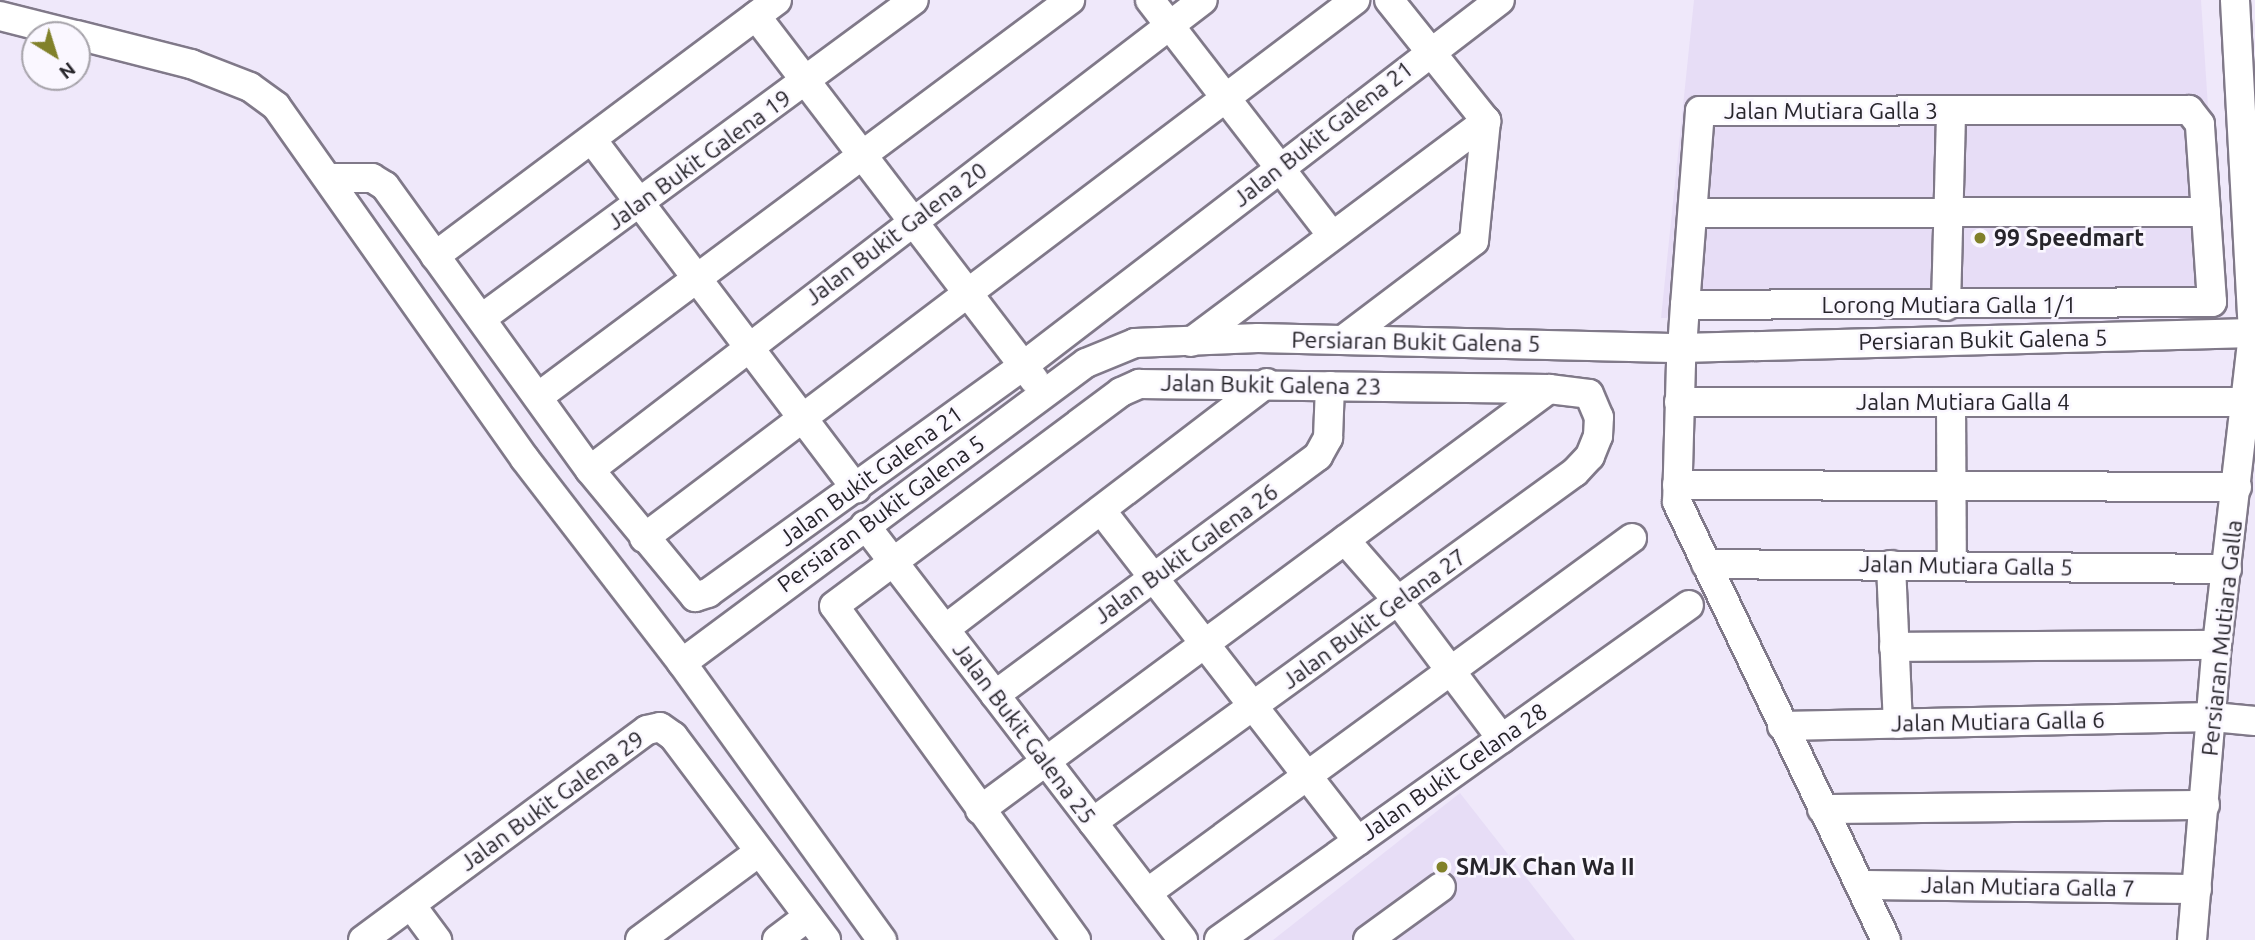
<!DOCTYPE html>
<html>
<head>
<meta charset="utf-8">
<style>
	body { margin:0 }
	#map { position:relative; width:2255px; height:940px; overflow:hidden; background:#efe8fa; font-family:Ubuntu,sans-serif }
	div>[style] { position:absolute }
	.built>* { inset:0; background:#e7ddf6 }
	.roads { filter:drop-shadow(2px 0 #807989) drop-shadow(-2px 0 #807989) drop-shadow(0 2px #807989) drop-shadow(0 -2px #807989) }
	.minor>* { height:28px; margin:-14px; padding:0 14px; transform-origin:14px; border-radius:14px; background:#fff }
	.dots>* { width:19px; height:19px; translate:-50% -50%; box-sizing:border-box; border:4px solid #faf7ff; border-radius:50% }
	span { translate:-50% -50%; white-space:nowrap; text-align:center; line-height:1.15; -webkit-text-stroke:5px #faf7ff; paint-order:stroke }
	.street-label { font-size:23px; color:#27252b }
	.poi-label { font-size:23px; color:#27252b; font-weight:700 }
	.left { translate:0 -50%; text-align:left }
	.north { position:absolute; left:21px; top:21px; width:70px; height:70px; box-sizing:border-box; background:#faf7ff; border:2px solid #a6a3aa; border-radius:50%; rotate:142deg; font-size:19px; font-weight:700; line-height:28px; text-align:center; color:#27252b }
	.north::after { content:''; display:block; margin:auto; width:24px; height:32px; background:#81812a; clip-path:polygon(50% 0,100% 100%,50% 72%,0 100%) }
</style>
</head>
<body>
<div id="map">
	<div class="built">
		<i style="clip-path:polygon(1694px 0,2201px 0,2222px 321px,1661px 318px)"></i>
		<i style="clip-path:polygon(1460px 793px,1575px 940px,1273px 940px)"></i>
	</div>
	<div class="roads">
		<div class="minor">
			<i style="left:1150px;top:0;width:296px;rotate:52.3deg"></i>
			<i style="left:0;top:16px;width:77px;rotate:14.2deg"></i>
			<i style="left:756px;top:16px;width:458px;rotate:52.6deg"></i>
			<i style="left:77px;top:35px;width:118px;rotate:14.3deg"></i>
			<i style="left:191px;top:64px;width:63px;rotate:21.3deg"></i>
			<i style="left:250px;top:87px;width:32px;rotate:36deg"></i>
			<i style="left:276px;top:106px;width:432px;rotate:54.8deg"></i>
			<i style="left:525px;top:459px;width:257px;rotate:52.4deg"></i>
			<i style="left:682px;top:663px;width:342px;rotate:54.2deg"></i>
			<i style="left:593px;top:141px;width:436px;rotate:52.9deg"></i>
			<i style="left:328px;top:178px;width:44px"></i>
			<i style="left:372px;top:178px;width:15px;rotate:32deg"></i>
			<i style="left:385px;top:186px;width:350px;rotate:54.2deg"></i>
			<i style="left:590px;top:470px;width:165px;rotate:50.4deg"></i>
			<i style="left:695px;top:597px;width:14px;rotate:-17deg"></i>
			<i style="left:708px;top:593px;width:388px;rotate:-35.8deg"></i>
			<i style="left:1023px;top:366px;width:601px;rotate:-37.5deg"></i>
			<i style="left:1693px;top:213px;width:513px;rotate:-0.11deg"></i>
			<i style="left:435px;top:256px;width:427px;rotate:-36.8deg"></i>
			<i style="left:1685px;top:305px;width:527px;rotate:-0.33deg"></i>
			<i style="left:2212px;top:302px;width:178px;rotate:-93.9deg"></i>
			<i style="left:2200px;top:124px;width:18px;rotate:-128deg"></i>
			<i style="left:2189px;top:110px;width:489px;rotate:179.9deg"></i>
			<i style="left:1700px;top:111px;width:195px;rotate:94.4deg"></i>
			<i style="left:1685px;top:305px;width:58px;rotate:93.9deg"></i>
			<i style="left:1681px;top:363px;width:139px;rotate:91.6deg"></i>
			<i style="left:1677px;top:502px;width:485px;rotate:64.5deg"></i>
			<i style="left:1946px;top:306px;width:195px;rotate:-88.5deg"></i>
			<i style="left:482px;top:318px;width:536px;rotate:-36.36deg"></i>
			<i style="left:1343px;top:340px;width:164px;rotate:-37.1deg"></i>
			<i style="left:1474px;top:241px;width:121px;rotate:-84.3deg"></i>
			<i style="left:1486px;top:121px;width:155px;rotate:-128.7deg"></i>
			<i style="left:1191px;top:342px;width:369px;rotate:-36.8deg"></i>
			<i style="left:538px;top:397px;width:664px;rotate:-36.73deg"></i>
			<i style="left:1679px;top:402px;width:568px"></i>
			<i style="left:1951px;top:402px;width:164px;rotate:89.7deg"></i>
			<i style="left:590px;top:470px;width:772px;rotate:-37.48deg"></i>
			<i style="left:1677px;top:485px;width:560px;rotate:0.2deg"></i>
			<i style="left:1101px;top:510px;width:419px;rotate:52.2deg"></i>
			<i style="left:865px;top:525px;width:523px;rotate:52.54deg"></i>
			<i style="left:644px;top:538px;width:892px;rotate:-37.11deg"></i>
			<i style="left:1345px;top:540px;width:82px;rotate:48.9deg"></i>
			<i style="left:1399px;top:602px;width:171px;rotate:53.1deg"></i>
			<i style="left:1706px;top:564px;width:521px;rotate:0.55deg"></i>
			<i style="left:1891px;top:565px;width:159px;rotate:87.5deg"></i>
			<i style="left:945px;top:629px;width:405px;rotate:-37.4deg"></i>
			<i style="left:1894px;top:647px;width:323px;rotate:-0.4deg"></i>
			<i style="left:682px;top:663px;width:503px;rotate:-36.6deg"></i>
			<i style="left:1086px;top:363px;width:53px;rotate:-22.2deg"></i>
			<i style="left:1135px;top:343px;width:123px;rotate:-2.3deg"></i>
			<i style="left:1258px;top:338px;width:424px;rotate:1.4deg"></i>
			<i style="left:1682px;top:348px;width:571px;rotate:-1.5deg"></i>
			<i style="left:995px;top:695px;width:402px;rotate:-36.5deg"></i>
			<i style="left:1318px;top:456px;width:21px;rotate:-61deg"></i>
			<i style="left:1328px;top:438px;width:52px;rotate:-87.8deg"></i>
			<i style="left:1782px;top:726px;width:431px;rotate:-1.2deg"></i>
			<i style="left:2213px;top:717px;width:42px;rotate:5.4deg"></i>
			<i style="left:1822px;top:809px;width:383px;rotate:-0.6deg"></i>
			<i style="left:980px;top:810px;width:708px;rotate:-36.5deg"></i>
			<i style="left:1860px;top:885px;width:337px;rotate:0.7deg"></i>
			<i style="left:1147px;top:893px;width:601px;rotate:-36.2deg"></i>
			<i style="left:411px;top:905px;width:44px;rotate:53.4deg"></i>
			<i style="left:363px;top:940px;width:353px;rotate:-36.5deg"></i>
			<i style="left:647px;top:730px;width:13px;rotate:-13deg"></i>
			<i style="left:660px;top:727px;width:16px;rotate:35deg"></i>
			<i style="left:673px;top:736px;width:255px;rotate:53.1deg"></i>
			<i style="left:640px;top:940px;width:148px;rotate:-36.5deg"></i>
			<i style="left:777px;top:940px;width:39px;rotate:-37deg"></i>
			<i style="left:1076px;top:940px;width:412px;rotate:-125.9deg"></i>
			<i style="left:834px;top:606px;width:358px;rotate:-36.7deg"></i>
			<i style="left:1121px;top:392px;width:20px;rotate:-24deg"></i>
			<i style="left:1139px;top:384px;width:410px;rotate:0.7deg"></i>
			<i style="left:1549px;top:389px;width:40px;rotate:7.1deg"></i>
			<i style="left:1589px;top:394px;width:25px;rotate:67deg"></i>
			<i style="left:1599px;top:417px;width:19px;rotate:93deg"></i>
			<i style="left:1598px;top:436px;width:22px;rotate:112deg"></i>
			<i style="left:1590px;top:456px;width:22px;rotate:133deg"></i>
			<i style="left:1575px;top:472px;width:596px;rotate:144.02deg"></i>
			<i style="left:1219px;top:940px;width:577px;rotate:-35.48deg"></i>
			<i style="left:1368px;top:940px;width:90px;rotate:-36deg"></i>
			<i style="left:2192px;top:940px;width:296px;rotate:-85.2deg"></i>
			<i style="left:2217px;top:645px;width:314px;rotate:-83.4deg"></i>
			<i style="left:2253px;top:333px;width:333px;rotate:-93.1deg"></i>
		</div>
	</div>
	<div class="dots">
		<i style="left:1980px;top:238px;background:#81812a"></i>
		<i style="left:1442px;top:867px;background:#81812a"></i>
	</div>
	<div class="street-label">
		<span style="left:1831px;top:111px">Jalan Mutiara Galla 3</span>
		<span style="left:1323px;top:134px;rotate:-38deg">Jalan Bukit Galena 21</span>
		<span style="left:699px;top:160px;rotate:-36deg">Jalan Bukit Galena 19</span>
		<span style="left:896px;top:234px;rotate:-37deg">Jalan Bukit Galena 20</span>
		<span style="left:1949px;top:305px">Lorong Mutiara Galla 1/1</span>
		<span style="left:1983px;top:340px;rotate:-1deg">Persiaran Bukit Galena 5</span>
		<span style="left:1416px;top:342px;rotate:1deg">Persiaran Bukit Galena 5</span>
		<span style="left:1271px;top:385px;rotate:1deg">Jalan Bukit Galena 23</span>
		<span style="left:1963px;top:402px">Jalan Mutiara Galla 4</span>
		<span style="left:871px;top:476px;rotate:-36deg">Jalan Bukit Galena 21</span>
		<span style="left:881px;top:514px;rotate:-36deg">Persiaran Bukit Galena 5</span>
		<span style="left:1186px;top:554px;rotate:-36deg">Jalan Bukit Galena 26</span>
		<span style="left:1966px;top:566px;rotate:1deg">Jalan Mutiara Galla 5</span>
		<span style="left:1374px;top:619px;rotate:-36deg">Jalan Bukit Gelana 27</span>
		<span style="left:2222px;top:638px;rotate:-84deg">Persiaran Mutiara Galla</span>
		<span style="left:1998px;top:722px;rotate:-1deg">Jalan Mutiara Galla 6</span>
		<span style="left:1024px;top:733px;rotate:53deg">Jalan Bukit Galena 25</span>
		<span style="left:1454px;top:772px;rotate:-35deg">Jalan Bukit Gelana 28</span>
		<span style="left:552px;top:801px;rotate:-36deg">Jalan Bukit Galena 29</span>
		<span style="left:2028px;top:887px;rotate:1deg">Jalan Mutiara Galla 7</span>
	</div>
	<div class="poi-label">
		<span class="left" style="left:1994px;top:238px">99 Speedmart</span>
		<span class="left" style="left:1456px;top:867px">SMJK Chan Wa II</span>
	</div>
	<div class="north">N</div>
</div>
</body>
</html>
